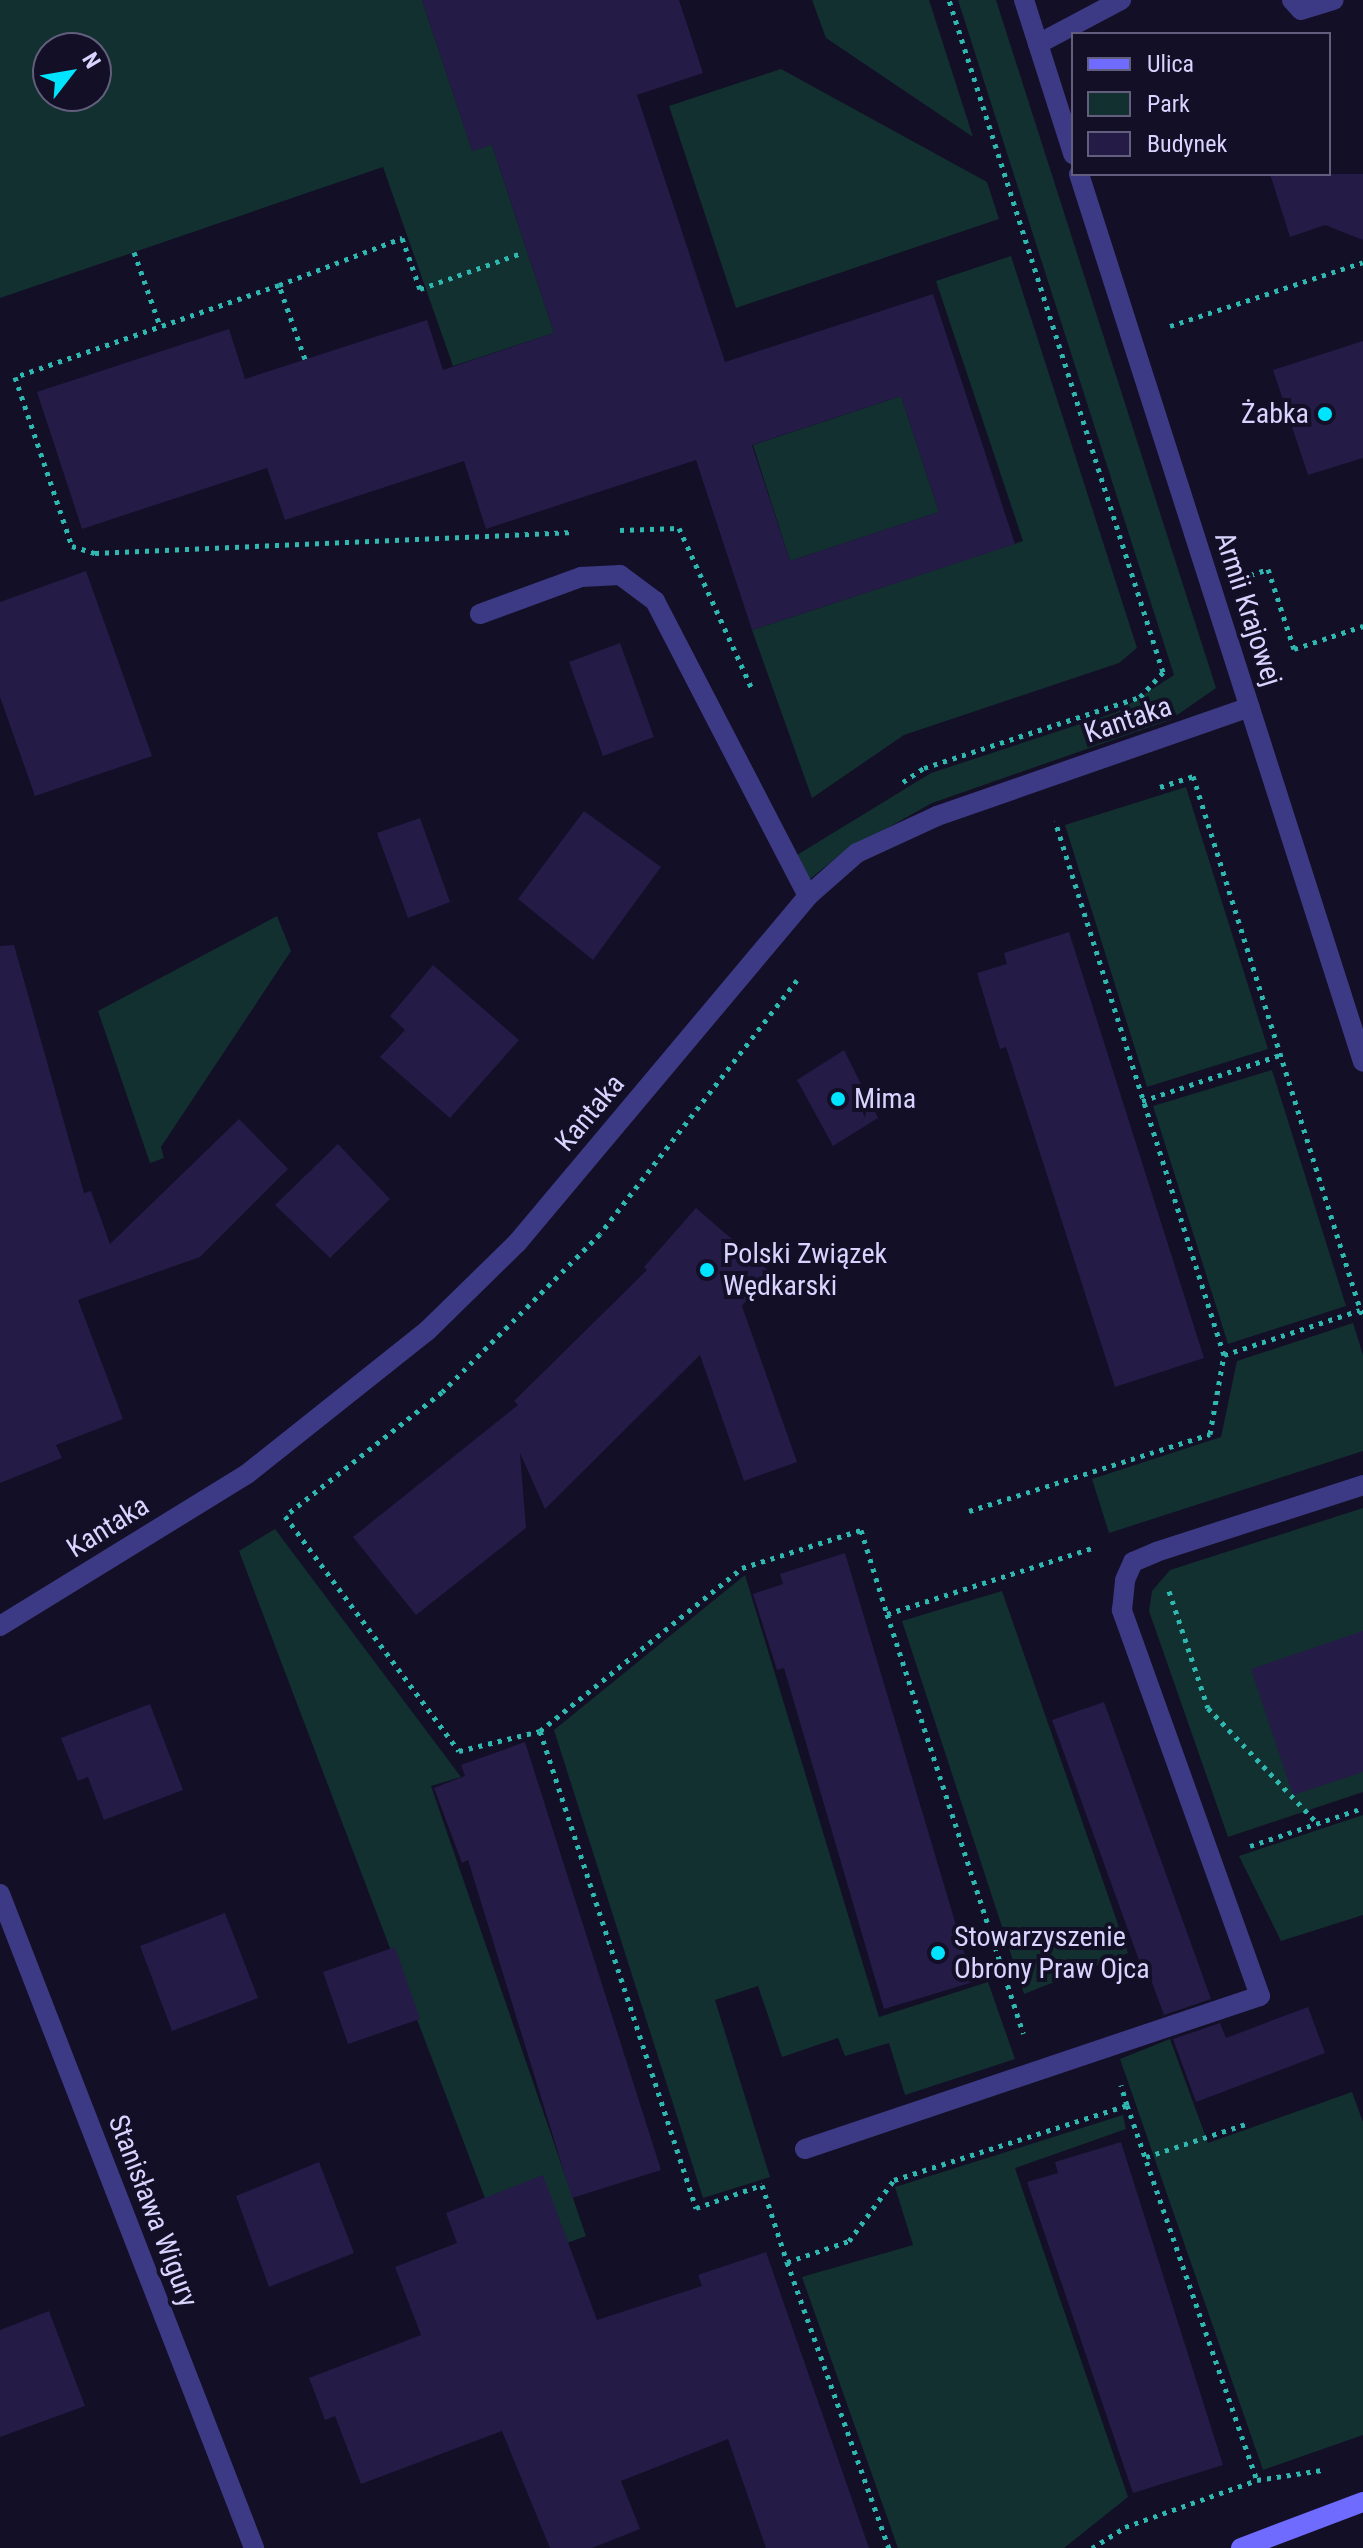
<!DOCTYPE html>
<html>
<head>
<meta charset="utf-8">
<style>
	body { margin:0 }
	#map { position:relative; width:1363px; height:2548px; overflow:hidden; background:#130f26; font-family:"Roboto Condensed",sans-serif }
	div>[style] { position:absolute }
	.green>* { inset:0; background:#12302f }
	.building>* { inset:0; background:#241b47 }
	.path>* { height:5px; margin-top:-2.5px; transform-origin:0; background:repeating-linear-gradient(90deg,#2fb8b0 0 4px,transparent 0 10px) }
	.service>* { height:20px; margin:-10px; padding:0 10px; transform-origin:10px; border-radius:10px; background:#3d3a85 }
	.minor>* { height:20px; margin:-10px; padding:0 10px; transform-origin:10px; border-radius:10px; background:#3d3a85 }
	.tertiary>* { height:20px; margin:-10px; padding:0 10px; transform-origin:10px; border-radius:10px; background:#3d3a85 }
	.secondary>* { height:20px; margin:-10px; padding:0 10px; transform-origin:10px; border-radius:10px; background:#6f6bff }
	.dots>* { width:22px; height:22px; translate:-50% -50%; box-sizing:border-box; border:4px solid #130f26; border-radius:50% }
	span { translate:-50% -50%; white-space:nowrap; text-align:center; line-height:1.15; -webkit-text-stroke:8px #130f26; paint-order:stroke }
	.poi-label { font-size:28px; color:#d9d4ff }
	.right { translate:-100% -50%; text-align:right }
	.left { translate:0 -50%; text-align:left }
	.street-label { font-size:28px; color:#d9d4ff }
	.legend { position:absolute; left:1071px; top:32px; width:260px; height:144px; box-sizing:border-box; background:#130f26; border:2px solid #625e7d; margin:0; padding:10px 14px; list-style:none; font-size:24px; color:#d9d4ff }
	.legend li { display:flex; align-items:center; gap:16px; height:40px }
	.legend b { width:40px; border:2px solid #625e7d }
	.north { position:absolute; left:32px; top:32px; width:80px; height:80px; box-sizing:border-box; background:#130f26; border:2px solid #625e7d; border-radius:50%; rotate:59deg; font-size:22px; font-weight:700; line-height:32px; text-align:center; color:#d9d4ff }
	.north::after { content:''; display:block; margin:auto; width:28px; height:36px; background:#00e5ff; clip-path:polygon(50% 0,100% 100%,50% 72%,0 100%) }
</style>
</head>
<body>
<div id="map">
	<div class="green">
		<i style="clip-path:polygon(evenodd,0 0,422px 0,472px 150px,492px 145px,554px 333px,453px 366px,383px 167px,0 298px,0 0,48px 48px,96px 48px,96px 96px,48px 96px,48px 48px)"></i>
		<i style="clip-path:polygon(812px 0,929px 0,973px 137px,826px 38px)"></i>
		<i style="clip-path:polygon(958px 0,996px 0,1216px 688px,1170px 720px,932px 803px,841px 854px,810px 879px,797px 855px,931px 773px,1117px 712px,1174px 675px)"></i>
		<i style="clip-path:polygon(781px 69px,987px 182px,999px 219px,736px 308px,669px 106px)"></i>
		<i style="clip-path:polygon(1011px 256px,1137px 648px,1119px 663px,904px 735px,812px 798px,752px 630px,1023px 541px,936px 281px)"></i>
		<i style="clip-path:polygon(901px 396px,939px 512px,790px 561px,753px 445px)"></i>
		<i style="clip-path:polygon(1186px 787px,1268px 1049px,1147px 1087px,1065px 825px)"></i>
		<i style="clip-path:polygon(277px 916px,291px 951px,161px 1147px,164px 1158px,150px 1163px,98px 1011px)"></i>
		<i style="clip-path:polygon(1272px 1070px,1346px 1306px,1228px 1344px,1153px 1106px)"></i>
		<i style="clip-path:polygon(1353px 1323px,1363px 1355px,1363px 1451px,1109px 1533px,1092px 1479px,1221px 1437px,1237px 1361px)"></i>
		<i style="clip-path:polygon(1363px 1508px,1363px 1792px,1228px 1837px,1149px 1611px,1152px 1591px,1170px 1570px)"></i>
		<i style="clip-path:polygon(275px 1529px,461px 1777px,431px 1786px,586px 2236px,510px 2264px,239px 1551px)"></i>
		<i style="clip-path:polygon(745px 1575px,879px 2017px,988px 1982px,1015px 2059px,905px 2095px,889px 2043px,845px 2056px,838px 2038px,782px 2057px,758px 1986px,715px 2000px,770px 2177px,703px 2198px,554px 1730px)"></i>
		<i style="clip-path:polygon(1002px 1591px,1128px 1953px,1024px 1994px,902px 1621px)"></i>
		<i style="clip-path:polygon(1363px 1815px,1363px 1915px,1281px 1941px,1239px 1856px)"></i>
		<i style="clip-path:polygon(1170px 2039px,1208px 2143px,1352px 2092px,1363px 2122px,1363px 2435px,1263px 2470px,1120px 2059px)"></i>
		<i style="clip-path:polygon(1123px 2115px,1126px 2129px,1015px 2168px,1128px 2497px,1064px 2548px,898px 2548px,802px 2277px,913px 2245px,895px 2187px)"></i>
	</div>
	<div class="building">
		<i style="clip-path:polygon(evenodd,422px 0,679px 0,703px 73px,637px 95px,725px 362px,933px 294px,1015px 544px,752px 630px,696px 460px,486px 529px,464px 461px,285px 520px,267px 468px,82px 529px,37px 392px,229px 329px,245px 379px,427px 320px,443px 370px,554px 333px,492px 145px,472px 151px,422px 0,901px 396px,939px 512px,790px 561px,752px 445px,901px 396px)"></i>
		<i style="clip-path:polygon(1270px 174px,1363px 174px,1363px 240px,1325px 225px,1290px 237px)"></i>
		<i style="clip-path:polygon(1363px 341px,1363px 458px,1308px 475px,1273px 370px)"></i>
		<i style="clip-path:polygon(86px 571px,152px 756px,35px 796px,0 697px,0 602px)"></i>
		<i style="clip-path:polygon(620px 643px,654px 737px,603px 756px,569px 662px)"></i>
		<i style="clip-path:polygon(584px 811px,661px 867px,593px 960px,518px 899px)"></i>
		<i style="clip-path:polygon(420px 818px,450px 902px,408px 918px,377px 833px)"></i>
		<i style="clip-path:polygon(1069px 932px,1204px 1358px,1115px 1387px,1006px 1047px,1000px 1049px,977px 973px,1007px 964px,1004px 953px)"></i>
		<i style="clip-path:polygon(14px 945px,84px 1193px,91px 1191px,110px 1244px,239px 1119px,288px 1169px,200px 1257px,78px 1300px,123px 1419px,56px 1445px,62px 1458px,0 1483px,0 946px)"></i>
		<i style="clip-path:polygon(433px 965px,519px 1040px,450px 1118px,380px 1057px,405px 1030px,390px 1016px)"></i>
		<i style="clip-path:polygon(844px 1050px,878px 1118px,833px 1146px,797px 1080px)"></i>
		<i style="clip-path:polygon(338px 1144px,390px 1199px,330px 1258px,275px 1205px)"></i>
		<i style="clip-path:polygon(696px 1208px,770px 1272px,742px 1306px,797px 1462px,744px 1481px,700px 1355px,545px 1509px,520px 1453px,526px 1528px,416px 1615px,353px 1537px,518px 1405px,514px 1401px,647px 1270px,644px 1267px)"></i>
		<i style="clip-path:polygon(845px 1553px,973px 1982px,884px 2009px,784px 1668px,777px 1670px,753px 1594px,783px 1584px,780px 1574px)"></i>
		<i style="clip-path:polygon(1363px 1631px,1363px 1772px,1293px 1795px,1251px 1669px)"></i>
		<i style="clip-path:polygon(1104px 1702px,1211px 1999px,1164px 2015px,1148px 1972px,1144px 1974px,1052px 1720px)"></i>
		<i style="clip-path:polygon(150px 1704px,183px 1790px,104px 1820px,88px 1777px,78px 1781px,61px 1738px)"></i>
		<i style="clip-path:polygon(525px 1742px,661px 2170px,572px 2198px,468px 1860px,462px 1863px,434px 1788px,465px 1776px,461px 1765px)"></i>
		<i style="clip-path:polygon(225px 1913px,258px 1998px,172px 2031px,140px 1946px)"></i>
		<i style="clip-path:polygon(395px 1947px,420px 2019px,348px 2044px,323px 1972px)"></i>
		<i style="clip-path:polygon(1308px 2007px,1325px 2053px,1196px 2102px,1173px 2039px,1220px 2023px,1226px 2038px)"></i>
		<i style="clip-path:polygon(1121px 2142px,1223px 2465px,1133px 2493px,1027px 2182px,1058px 2173px,1055px 2162px)"></i>
		<i style="clip-path:polygon(319px 2162px,354px 2253px,269px 2287px,236px 2196px)"></i>
		<i style="clip-path:polygon(543px 2175px,597px 2320px,702px 2286px,698px 2275px,766px 2252px,869px 2548px,766px 2548px,728px 2439px,621px 2481px,640px 2529px,592px 2548px,550px 2548px,502px 2431px,361px 2484px,335px 2416px,325px 2420px,309px 2378px,421px 2335px,395px 2267px,457px 2243px,446px 2213px)"></i>
		<i style="clip-path:polygon(49px 2311px,85px 2406px,0 2437px,0 2330px)"></i>
	</div>
	<div class="path">
		<i style="left:134px;top:252px;width:78px;rotate:70.6deg"></i>
		<i style="left:279px;top:285px;width:132px;rotate:-20.9deg"></i>
		<i style="left:402px;top:238px;width:54px;rotate:70.6deg"></i>
		<i style="left:420px;top:289px;width:105px;rotate:-19.5deg"></i>
		<i style="left:1170px;top:326px;width:203px;rotate:-18.3deg"></i>
		<i style="left:305px;top:359px;width:78px;rotate:-109.4deg"></i>
		<i style="left:279px;top:285px;width:280px;rotate:160.8deg"></i>
		<i style="left:15px;top:377px;width:178px;rotate:71.4deg"></i>
		<i style="left:72px;top:546px;width:24px;rotate:17deg"></i>
		<i style="left:95px;top:553px;width:479px;rotate:-2.5deg"></i>
		<i style="left:620px;top:530px;width:59px;rotate:-1.9deg"></i>
		<i style="left:679px;top:528px;width:175px;rotate:65.6deg"></i>
		<i style="left:1250px;top:575px;width:19px;rotate:-18deg"></i>
		<i style="left:1268px;top:569px;width:84px;rotate:72deg"></i>
		<i style="left:1294px;top:649px;width:73px;rotate:-18.4deg"></i>
		<i style="left:903px;top:782px;width:25px;rotate:-34deg"></i>
		<i style="left:924px;top:768px;width:227px;rotate:-18.2deg"></i>
		<i style="left:1140px;top:697px;width:34px;rotate:-47deg"></i>
		<i style="left:1163px;top:672px;width:705px;rotate:-107.66deg"></i>
		<i style="left:1160px;top:787px;width:35px;rotate:-18deg"></i>
		<i style="left:1193px;top:776px;width:568px;rotate:72.59deg"></i>
		<i style="left:797px;top:980px;width:321px;rotate:127.8deg"></i>
		<i style="left:600px;top:1234px;width:223px;rotate:135deg"></i>
		<i style="left:442px;top:1392px;width:200px;rotate:141.7deg"></i>
		<i style="left:285px;top:1516px;width:292px;rotate:53.5deg"></i>
		<i style="left:459px;top:1751px;width:83px;rotate:-13.9deg"></i>
		<i style="left:540px;top:1731px;width:260px;rotate:-38.9deg"></i>
		<i style="left:742px;top:1568px;width:125px;rotate:-17.7deg"></i>
		<i style="left:861px;top:1530px;width:88px;rotate:72.8deg"></i>
		<i style="left:887px;top:1614px;width:216px;rotate:-17.8deg"></i>
		<i style="left:1142px;top:1101px;width:145px;rotate:-18.4deg"></i>
		<i style="left:1224px;top:1355px;width:143px;rotate:-18.3deg"></i>
		<i style="left:969px;top:1511px;width:253px;rotate:-17.7deg"></i>
		<i style="left:1210px;top:1434px;width:80px;rotate:-80deg"></i>
		<i style="left:1224px;top:1355px;width:560px;rotate:-107.56deg"></i>
		<i style="left:1169px;top:1591px;width:123px;rotate:71.6deg"></i>
		<i style="left:1208px;top:1708px;width:160px;rotate:46.5deg"></i>
		<i style="left:887px;top:1614px;width:441px;rotate:72deg"></i>
		<i style="left:540px;top:1731px;width:502px;rotate:71.89deg"></i>
		<i style="left:696px;top:2208px;width:70px;rotate:-19.2deg"></i>
		<i style="left:762px;top:2185px;width:81px;rotate:72deg"></i>
		<i style="left:787px;top:2262px;width:65px;rotate:-18.7deg"></i>
		<i style="left:849px;top:2241px;width:76px;rotate:-53.6deg"></i>
		<i style="left:894px;top:2180px;width:245px;rotate:-17.8deg"></i>
		<i style="left:1127px;top:2105px;width:21px;rotate:-107deg"></i>
		<i style="left:1250px;top:1846px;width:119px;rotate:-18.6deg"></i>
		<i style="left:1127px;top:2105px;width:397px;rotate:70.9deg"></i>
		<i style="left:1146px;top:2157px;width:108px;rotate:-18.3deg"></i>
		<i style="left:787px;top:2262px;width:304px;rotate:70.4deg"></i>
		<i style="left:1092px;top:2548px;width:39px;rotate:-32deg"></i>
		<i style="left:1125px;top:2527px;width:140px;rotate:-19.6deg"></i>
		<i style="left:1257px;top:2480px;width:66px;rotate:-8.7deg"></i>
	</div>
	<div class="service">
		<i style="left:1292px;top:0;width:13px;rotate:48deg"></i>
		<i style="left:1301px;top:10px;width:34px;rotate:-17deg"></i>
		<i style="left:1038px;top:44px;width:94px;rotate:-27.9deg"></i>
		<i style="left:480px;top:614px;width:108px;rotate:-20.1deg"></i>
		<i style="left:581px;top:577px;width:39px;rotate:-3deg"></i>
		<i style="left:620px;top:575px;width:44px;rotate:36.6deg"></i>
		<i style="left:655px;top:601px;width:332px;rotate:62.6deg"></i>
		<i style="left:805px;top:2149px;width:480px;rotate:-18.6deg"></i>
		<i style="left:1260px;top:1996px;width:410px;rotate:-109.7deg"></i>
		<i style="left:1122px;top:1610px;width:30px;rotate:-84deg"></i>
		<i style="left:1125px;top:1580px;width:20px;rotate:-66deg"></i>
		<i style="left:1133px;top:1562px;width:25px;rotate:-23deg"></i>
		<i style="left:1156px;top:1552px;width:218px;rotate:-17.9deg"></i>
	</div>
	<div class="minor">
		<i style="left:0;top:1626px;width:290px;rotate:-31.6deg"></i>
		<i style="left:247px;top:1474px;width:230px;rotate:-38.5deg"></i>
		<i style="left:427px;top:1331px;width:126px;rotate:-44.4deg"></i>
		<i style="left:517px;top:1243px;width:453px;rotate:-50deg"></i>
		<i style="left:808px;top:896px;width:65px;rotate:-41.3deg"></i>
		<i style="left:857px;top:853px;width:88px;rotate:-24.8deg"></i>
		<i style="left:937px;top:816px;width:331px;rotate:-19.2deg"></i>
		<i style="left:0;top:1894px;width:702px;rotate:68.77deg"></i>
	</div>
	<div class="tertiary">
		<i style="left:1024px;top:0;width:162px;rotate:72.3deg"></i>
		<i style="left:1079px;top:174px;width:932px;rotate:72.26deg"></i>
	</div>
	<div class="secondary">
		<i style="left:1241px;top:2548px;width:130px;rotate:-20.7deg"></i>
	</div>
	<div class="dots">
		<i style="left:1325px;top:414px;background:#00e5ff"></i>
		<i style="left:838px;top:1099px;background:#00e5ff"></i>
		<i style="left:707px;top:1270px;background:#00e5ff"></i>
		<i style="left:938px;top:1953px;background:#00e5ff"></i>
	</div>
	<div class="poi-label">
		<span class="right" style="left:1309px;top:414px">Żabka</span>
		<span class="left" style="left:854px;top:1099px">Mima</span>
		<span class="left" style="left:723px;top:1270px">Polski Związek<br>Wędkarski</span>
		<span class="left" style="left:954px;top:1953px">Stowarzyszenie<br>Obrony Praw Ojca</span>
	</div>
	<div class="street-label">
		<span style="left:1248px;top:609px;rotate:72deg">Armii Krajowej</span>
		<span style="left:1128px;top:720px;rotate:-19deg">Kantaka</span>
		<span style="left:590px;top:1113px;rotate:-50deg">Kantaka</span>
		<span style="left:108px;top:1527px;rotate:-32deg">Kantaka</span>
		<span style="left:153px;top:2211px;rotate:69deg">Stanisława Wigury</span>
	</div>
	<ul class="legend">
	<li><b style="height:10px;background:#6f6bff"></b>Ulica</li>
	<li><b style="height:22px;background:#12302f"></b>Park</li>
	<li><b style="height:22px;background:#241b47"></b>Budynek</li>
	</ul>
	<div class="north">N</div>
</div>
</body>
</html>
